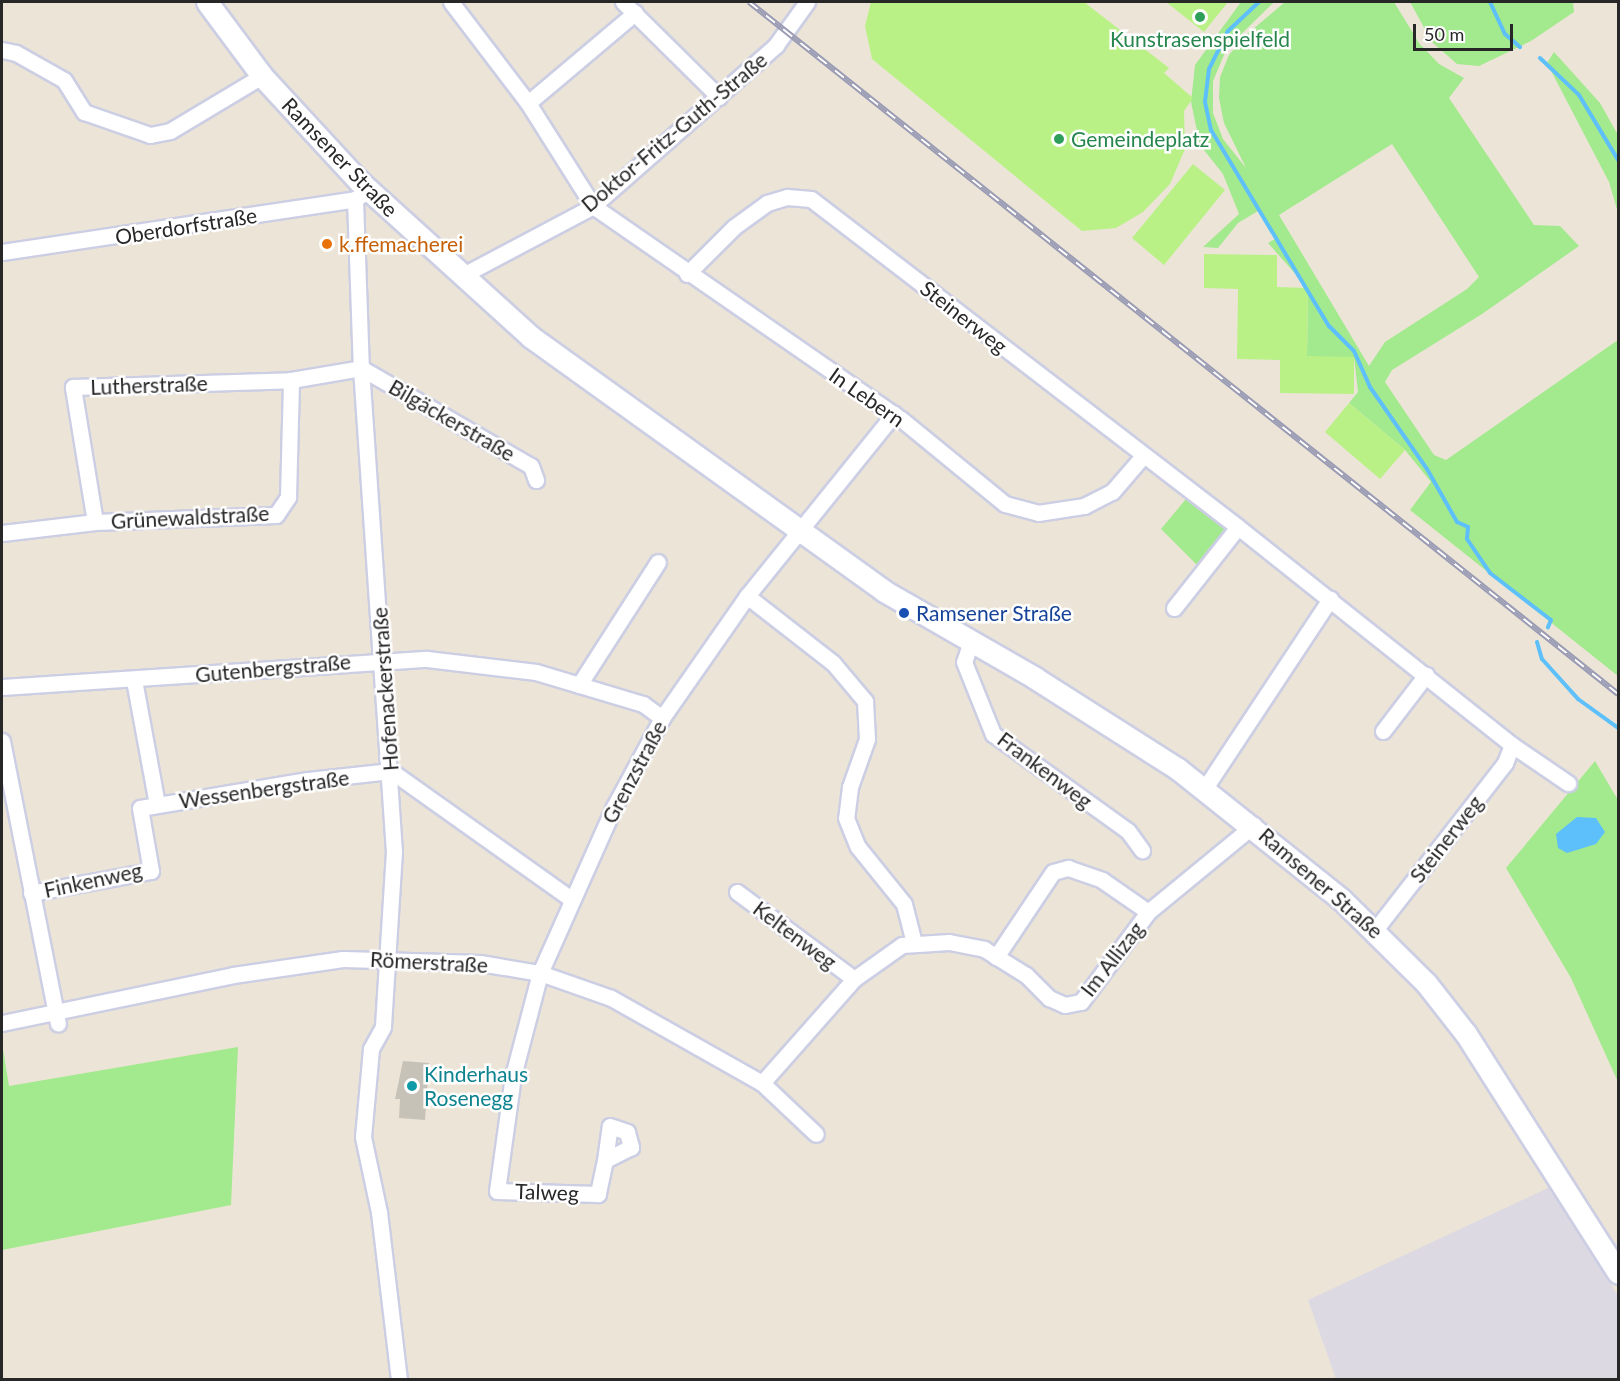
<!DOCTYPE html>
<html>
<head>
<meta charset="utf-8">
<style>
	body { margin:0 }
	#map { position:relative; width:1620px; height:1381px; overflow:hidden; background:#ece5d7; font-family:Lato,sans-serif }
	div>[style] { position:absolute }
	.industrial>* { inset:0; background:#ddd9e3 }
	.green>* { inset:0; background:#a3e98d }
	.pitch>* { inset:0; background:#b9f187 }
	.water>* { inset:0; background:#5ec0fa }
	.stream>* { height:4px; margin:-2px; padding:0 2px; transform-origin:2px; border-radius:2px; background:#5ec0fa }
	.building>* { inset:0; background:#c7c2b7 }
	.roads { filter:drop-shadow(2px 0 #cccee3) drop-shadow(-2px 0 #cccee3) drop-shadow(0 2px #cccee3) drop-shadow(0 -2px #cccee3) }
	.street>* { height:15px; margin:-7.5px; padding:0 7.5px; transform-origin:7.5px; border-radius:7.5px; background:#fff }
	.secondary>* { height:21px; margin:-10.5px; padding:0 10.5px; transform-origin:10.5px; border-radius:10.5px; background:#fff }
	.rail>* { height:6px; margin-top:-3px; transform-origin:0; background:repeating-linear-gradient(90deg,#fff 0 11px,#9a9bb4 0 22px); box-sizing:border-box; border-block:2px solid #9a9bb4 }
	.dots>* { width:16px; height:16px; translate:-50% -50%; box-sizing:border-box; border:3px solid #fff; border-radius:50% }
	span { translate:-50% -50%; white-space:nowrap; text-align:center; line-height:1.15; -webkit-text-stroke:5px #fff; paint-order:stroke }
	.leisure-label { font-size:21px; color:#27864d }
	.left { translate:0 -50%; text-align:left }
	.street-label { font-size:21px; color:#272727 }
	.food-label { font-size:21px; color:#c56008 }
	.transit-label { font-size:21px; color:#164399 }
	.culture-label { font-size:21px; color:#0d838f }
	.frame { position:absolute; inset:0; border:3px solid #272727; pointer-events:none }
	.scale { position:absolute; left:1413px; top:24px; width:100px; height:27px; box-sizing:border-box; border:3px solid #272727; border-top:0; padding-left:8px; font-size:18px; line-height:21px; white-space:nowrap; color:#272727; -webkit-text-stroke:4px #fff; paint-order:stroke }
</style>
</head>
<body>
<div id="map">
	<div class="industrial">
		<i style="clip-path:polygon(1550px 1187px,1618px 1296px,1618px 1379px,1336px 1379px,1308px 1300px)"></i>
	</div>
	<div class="green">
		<i style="clip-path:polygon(evenodd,1241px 2px,1274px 2px,1227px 48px,1213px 81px,1213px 113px,1223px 139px,1246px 168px,1224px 123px,1219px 98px,1220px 77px,1229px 55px,1246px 35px,1285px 2px,1394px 2px,1419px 43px,1439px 64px,1464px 78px,1449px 98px,1534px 225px,1560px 226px,1579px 246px,1482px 314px,1392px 370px,1385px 382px,1434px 455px,1446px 460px,1618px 340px,1618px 676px,1410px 510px,1431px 482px,1405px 450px,1349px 403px,1358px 392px,1354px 357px,1307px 357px,1308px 288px,1268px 243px,1275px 239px,1258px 211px,1238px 223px,1218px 248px,1203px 247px,1239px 214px,1223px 174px,1200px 145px,1191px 102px,1195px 65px,1241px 2px,1392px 144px,1479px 277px,1467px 289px,1385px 342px,1369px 366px,1279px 215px,1392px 144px)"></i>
		<i style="clip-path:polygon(1410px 2px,1573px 2px,1574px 12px,1531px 41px,1479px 66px,1457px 64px,1432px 42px)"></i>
		<i style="clip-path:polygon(1554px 52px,1600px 103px,1618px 135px,1618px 213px,1609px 182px,1547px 63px)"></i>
		<i style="clip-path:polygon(1186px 499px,1226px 528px,1203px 571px,1161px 529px)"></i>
		<i style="clip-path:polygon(1595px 761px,1618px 800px,1618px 1082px,1571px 978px,1506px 868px)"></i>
		<i style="clip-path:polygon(2px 1043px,9px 1086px,238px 1047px,231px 1205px,2px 1250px)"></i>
	</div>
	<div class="pitch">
		<i style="clip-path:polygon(871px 2px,1084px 2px,1169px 68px,1164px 73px,1193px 98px,1184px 111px,1185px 149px,1170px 184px,1143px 212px,1116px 228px,1082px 231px,872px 59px,865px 26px)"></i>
		<i style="clip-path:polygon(1166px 2px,1228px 2px,1204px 32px)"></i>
		<i style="clip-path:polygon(1193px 164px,1225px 190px,1164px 265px,1132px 238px)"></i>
		<i style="clip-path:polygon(1204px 254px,1277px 255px,1277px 287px,1308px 288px,1307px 356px,1354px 357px,1354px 394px,1280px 393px,1280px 360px,1237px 359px,1238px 289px,1204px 288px)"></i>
		<i style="clip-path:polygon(1349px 403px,1405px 450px,1380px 479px,1325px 432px)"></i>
	</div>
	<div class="water">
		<i style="clip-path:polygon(1577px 817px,1596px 818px,1605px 832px,1596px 844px,1567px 853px,1558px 848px,1556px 834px)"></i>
	</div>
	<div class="stream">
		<i style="left:1259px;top:2px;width:42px;rotate:136.9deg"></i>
		<i style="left:1228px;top:31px;width:42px;rotate:116.6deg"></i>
		<i style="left:1209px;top:69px;width:33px;rotate:97deg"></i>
		<i style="left:1205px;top:102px;width:29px;rotate:78deg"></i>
		<i style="left:1211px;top:130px;width:229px;rotate:59deg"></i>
		<i style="left:1329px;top:326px;width:35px;rotate:45deg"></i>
		<i style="left:1354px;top:351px;width:39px;rotate:66deg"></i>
		<i style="left:1370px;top:387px;width:100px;rotate:55.2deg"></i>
		<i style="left:1427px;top:469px;width:61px;rotate:60.5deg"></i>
		<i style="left:1457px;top:522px;width:12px;rotate:24deg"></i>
		<i style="left:1468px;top:527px;width:12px;rotate:95deg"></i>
		<i style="left:1467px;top:539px;width:41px;rotate:55.9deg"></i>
		<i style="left:1490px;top:573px;width:77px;rotate:37.6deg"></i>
		<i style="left:1551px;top:620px;width:8px;rotate:113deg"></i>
		<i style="left:1490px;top:2px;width:35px;rotate:65deg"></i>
		<i style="left:1505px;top:34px;width:20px;rotate:41deg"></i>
		<i style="left:1540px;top:58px;width:54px;rotate:43.5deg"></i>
		<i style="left:1579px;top:95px;width:76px;rotate:59deg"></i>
		<i style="left:1537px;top:642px;width:18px;rotate:74deg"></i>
		<i style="left:1542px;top:659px;width:54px;rotate:48deg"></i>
		<i style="left:1578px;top:699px;width:49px;rotate:35.9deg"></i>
	</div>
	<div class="building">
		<i style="clip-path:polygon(403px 1061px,429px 1063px,425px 1120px,399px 1118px,400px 1099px,395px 1099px)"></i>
	</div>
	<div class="roads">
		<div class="street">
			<i style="left:451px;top:2px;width:127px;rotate:52.7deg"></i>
			<i style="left:528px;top:103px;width:122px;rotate:57.7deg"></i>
			<i style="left:593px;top:206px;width:374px;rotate:34.7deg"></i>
			<i style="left:901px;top:419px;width:134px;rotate:39.3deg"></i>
			<i style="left:1005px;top:504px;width:34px;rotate:15deg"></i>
			<i style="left:1038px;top:513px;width:47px;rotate:-8.7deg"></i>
			<i style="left:1084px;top:506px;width:31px;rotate:-27deg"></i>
			<i style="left:1112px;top:492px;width:48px;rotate:-49.3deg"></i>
			<i style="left:623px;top:2px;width:135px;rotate:44.7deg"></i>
			<i style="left:2px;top:50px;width:14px;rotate:12deg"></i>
			<i style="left:16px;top:53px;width:55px;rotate:29.4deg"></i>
			<i style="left:64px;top:80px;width:38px;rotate:58deg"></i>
			<i style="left:84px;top:112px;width:70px;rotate:19.2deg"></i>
			<i style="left:150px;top:135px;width:20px;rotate:-11deg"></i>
			<i style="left:170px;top:131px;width:107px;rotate:-30.9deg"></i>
			<i style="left:528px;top:103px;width:140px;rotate:-40.1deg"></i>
			<i style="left:355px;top:199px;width:169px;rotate:88deg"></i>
			<i style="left:361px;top:368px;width:484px;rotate:86.1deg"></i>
			<i style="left:394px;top:851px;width:176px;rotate:93.6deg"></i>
			<i style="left:383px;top:1027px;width:25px;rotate:119deg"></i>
			<i style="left:371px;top:1049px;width:88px;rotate:95.2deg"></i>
			<i style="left:363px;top:1137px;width:77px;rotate:78deg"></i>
			<i style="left:379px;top:1212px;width:169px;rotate:83.2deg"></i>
			<i style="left:2px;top:252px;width:357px;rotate:-8.5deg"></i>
			<i style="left:355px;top:199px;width:9px;rotate:-32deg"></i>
			<i style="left:687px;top:274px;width:66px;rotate:-45deg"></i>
			<i style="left:734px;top:227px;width:41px;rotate:-36deg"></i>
			<i style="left:767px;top:203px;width:21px;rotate:-17deg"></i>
			<i style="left:787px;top:197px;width:24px;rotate:5deg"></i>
			<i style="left:811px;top:199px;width:538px;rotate:37.53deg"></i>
			<i style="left:1238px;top:527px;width:350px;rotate:38.5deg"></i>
			<i style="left:1512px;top:745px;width:68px;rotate:34.2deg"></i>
			<i style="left:461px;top:276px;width:149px;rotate:-27.9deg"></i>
			<i style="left:593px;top:206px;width:244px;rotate:-41.3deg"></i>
			<i style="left:776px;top:45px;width:53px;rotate:-54.2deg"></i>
			<i style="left:95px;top:522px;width:137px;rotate:-99.3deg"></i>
			<i style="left:73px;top:387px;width:218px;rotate:-1.8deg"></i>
			<i style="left:291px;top:380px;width:71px;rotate:-9.7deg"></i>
			<i style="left:361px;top:368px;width:196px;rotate:30deg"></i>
			<i style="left:531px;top:466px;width:15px;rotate:70deg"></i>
			<i style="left:2px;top:533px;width:94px;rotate:-6.7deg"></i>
			<i style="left:95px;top:522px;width:181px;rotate:-2.2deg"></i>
			<i style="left:276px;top:515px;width:22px;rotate:-56deg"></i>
			<i style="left:288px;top:497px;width:117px;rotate:-88.5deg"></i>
			<i style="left:747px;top:596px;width:109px;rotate:37.9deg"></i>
			<i style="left:833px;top:663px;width:50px;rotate:49.9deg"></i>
			<i style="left:865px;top:701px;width:38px;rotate:87deg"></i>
			<i style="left:867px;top:739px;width:51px;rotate:109.5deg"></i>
			<i style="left:850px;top:787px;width:31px;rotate:97deg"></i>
			<i style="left:846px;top:818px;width:31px;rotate:68deg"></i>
			<i style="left:858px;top:847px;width:73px;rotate:51.1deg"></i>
			<i style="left:904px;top:904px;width:40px;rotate:75.6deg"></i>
			<i style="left:1174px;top:608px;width:103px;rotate:-51.7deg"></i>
			<i style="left:971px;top:641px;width:22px;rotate:108deg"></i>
			<i style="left:964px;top:662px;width:78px;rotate:68.1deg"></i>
			<i style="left:993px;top:734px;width:166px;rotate:35.7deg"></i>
			<i style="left:1128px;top:831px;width:24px;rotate:54deg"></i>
			<i style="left:134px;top:680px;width:126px;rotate:79.5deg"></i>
			<i style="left:579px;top:685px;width:146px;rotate:-57.3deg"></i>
			<i style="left:2px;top:687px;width:426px;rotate:-3.8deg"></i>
			<i style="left:427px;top:659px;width:110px;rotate:6.8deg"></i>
			<i style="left:536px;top:672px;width:112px;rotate:16.7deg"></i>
			<i style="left:643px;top:704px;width:24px;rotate:36deg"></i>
			<i style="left:1383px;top:731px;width:71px;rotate:-52.5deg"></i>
			<i style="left:2px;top:741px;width:288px;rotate:78.8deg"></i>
			<i style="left:1205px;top:788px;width:227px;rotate:-56.5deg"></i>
			<i style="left:737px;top:892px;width:146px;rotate:36.6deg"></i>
			<i style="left:31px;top:893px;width:122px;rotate:-10.4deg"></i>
			<i style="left:151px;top:871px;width:64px;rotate:-99.9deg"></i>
			<i style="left:140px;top:808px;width:170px;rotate:-9.5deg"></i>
			<i style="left:308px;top:780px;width:83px;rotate:-6.2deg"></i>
			<i style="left:391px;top:771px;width:221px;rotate:35.4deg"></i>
			<i style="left:1375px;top:930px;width:212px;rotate:-52.1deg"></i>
			<i style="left:1505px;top:763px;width:19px;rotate:-69deg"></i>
			<i style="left:996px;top:957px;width:102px;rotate:-56.2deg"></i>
			<i style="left:1053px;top:872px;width:16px;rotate:-15deg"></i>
			<i style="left:1068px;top:868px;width:36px;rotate:19deg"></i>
			<i style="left:1102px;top:880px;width:56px;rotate:34.8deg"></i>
			<i style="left:2px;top:1023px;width:236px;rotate:-11.7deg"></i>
			<i style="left:233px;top:975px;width:111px;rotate:-8.3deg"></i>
			<i style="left:343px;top:959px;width:137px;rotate:1.7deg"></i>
			<i style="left:480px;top:963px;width:61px;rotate:9.5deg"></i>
			<i style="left:540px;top:973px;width:75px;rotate:19.4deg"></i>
			<i style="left:611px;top:998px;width:173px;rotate:29.4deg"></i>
			<i style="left:762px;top:1083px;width:74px;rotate:43.4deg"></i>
			<i style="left:762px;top:1083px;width:139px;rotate:-48.5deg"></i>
			<i style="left:854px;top:979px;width:59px;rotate:-35.3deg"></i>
			<i style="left:902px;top:945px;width:47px;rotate:-3.7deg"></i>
			<i style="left:949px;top:942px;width:36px;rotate:11deg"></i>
			<i style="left:984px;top:949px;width:49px;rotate:31.8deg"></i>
			<i style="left:1026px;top:975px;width:33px;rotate:45deg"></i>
			<i style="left:1049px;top:998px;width:17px;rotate:24deg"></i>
			<i style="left:1065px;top:1005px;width:16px;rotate:-11deg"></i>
			<i style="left:1081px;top:1002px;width:112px;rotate:-53.3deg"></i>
			<i style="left:1148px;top:912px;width:137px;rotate:-39.4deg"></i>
			<i style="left:605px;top:1160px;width:34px;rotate:-82deg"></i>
			<i style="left:610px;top:1126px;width:18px;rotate:19deg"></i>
			<i style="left:627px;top:1132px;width:16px;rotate:75deg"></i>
			<i style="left:631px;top:1147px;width:29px;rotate:153deg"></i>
			<i style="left:605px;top:1160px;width:35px;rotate:102deg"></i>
			<i style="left:598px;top:1194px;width:101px;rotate:-178.3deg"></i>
			<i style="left:497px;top:1191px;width:116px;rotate:-82.1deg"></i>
			<i style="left:513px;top:1076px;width:106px;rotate:-75.3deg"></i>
			<i style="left:540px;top:973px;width:182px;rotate:-66deg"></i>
			<i style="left:614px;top:807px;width:101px;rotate:-61.7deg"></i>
			<i style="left:662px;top:718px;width:149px;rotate:-55.1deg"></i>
			<i style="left:747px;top:596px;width:234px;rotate:-51.1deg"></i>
		</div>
		<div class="secondary">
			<i style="left:207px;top:2px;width:92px;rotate:53.4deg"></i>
			<i style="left:262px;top:76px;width:143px;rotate:47.3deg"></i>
			<i style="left:359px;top:181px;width:232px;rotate:42.2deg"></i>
			<i style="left:531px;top:337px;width:435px;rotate:35.7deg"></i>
			<i style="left:884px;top:591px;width:174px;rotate:29.9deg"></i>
			<i style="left:1035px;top:678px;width:169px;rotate:32.5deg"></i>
			<i style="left:1178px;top:769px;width:208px;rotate:38.6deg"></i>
			<i style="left:1341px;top:899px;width:120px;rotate:44.7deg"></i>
			<i style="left:1426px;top:983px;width:65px;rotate:51.9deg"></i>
			<i style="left:1466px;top:1034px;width:283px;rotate:57.5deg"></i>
		</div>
	</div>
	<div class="rail">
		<i style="left:749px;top:2px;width:1111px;rotate:38.53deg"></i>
	</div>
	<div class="dots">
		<i style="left:1200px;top:17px;background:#2e9e5b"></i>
		<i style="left:1059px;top:139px;background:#2e9e5b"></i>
		<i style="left:327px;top:244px;background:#e8710a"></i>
		<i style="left:904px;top:613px;background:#1a4fb4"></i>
		<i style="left:412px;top:1086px;background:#0f9aa8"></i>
	</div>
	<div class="leisure-label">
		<span style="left:1200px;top:39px">Kunstrasenspielfeld</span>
		<span class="left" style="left:1071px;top:139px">Gemeindeplatz</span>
	</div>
	<div class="street-label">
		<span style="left:674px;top:132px;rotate:-40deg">Doktor-Fritz-Guth-Straße</span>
		<span style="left:340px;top:157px;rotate:46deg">Ramsener Straße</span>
		<span style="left:186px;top:226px;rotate:-9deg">Oberdorfstraße</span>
		<span style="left:964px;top:317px;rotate:38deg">Steinerweg</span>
		<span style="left:149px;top:385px;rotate:-2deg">Lutherstraße</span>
		<span style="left:867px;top:397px;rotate:35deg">In Lebern</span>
		<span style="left:452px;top:420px;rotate:30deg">Bilgäckerstraße</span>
		<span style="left:190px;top:517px;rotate:-3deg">Grünewaldstraße</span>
		<span style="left:273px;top:668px;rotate:-5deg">Gutenbergstraße</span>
		<span style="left:385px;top:689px;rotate:-94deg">Hofenackerstraße</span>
		<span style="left:1045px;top:770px;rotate:37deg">Frankenweg</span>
		<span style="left:634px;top:772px;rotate:-62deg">Grenzstraße</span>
		<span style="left:264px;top:789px;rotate:-8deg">Wessenbergstraße</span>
		<span style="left:1446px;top:839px;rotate:-52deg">Steinerweg</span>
		<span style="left:93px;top:880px;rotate:-12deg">Finkenweg</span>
		<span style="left:1321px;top:883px;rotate:41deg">Ramsener Straße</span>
		<span style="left:795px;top:935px;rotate:37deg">Keltenweg</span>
		<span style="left:1112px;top:959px;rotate:-52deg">Im Allizag</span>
		<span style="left:429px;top:962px;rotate:3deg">Römerstraße</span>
		<span style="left:547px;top:1192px;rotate:2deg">Talweg</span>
	</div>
	<div class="food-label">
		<span class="left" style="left:339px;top:244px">k.ffemacherei</span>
	</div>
	<div class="transit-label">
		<span class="left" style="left:916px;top:613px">Ramsener Straße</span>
	</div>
	<div class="culture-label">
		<span class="left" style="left:424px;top:1086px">Kinderhaus<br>Rosenegg</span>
	</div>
	<div class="frame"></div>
	<div class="scale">50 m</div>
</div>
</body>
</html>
